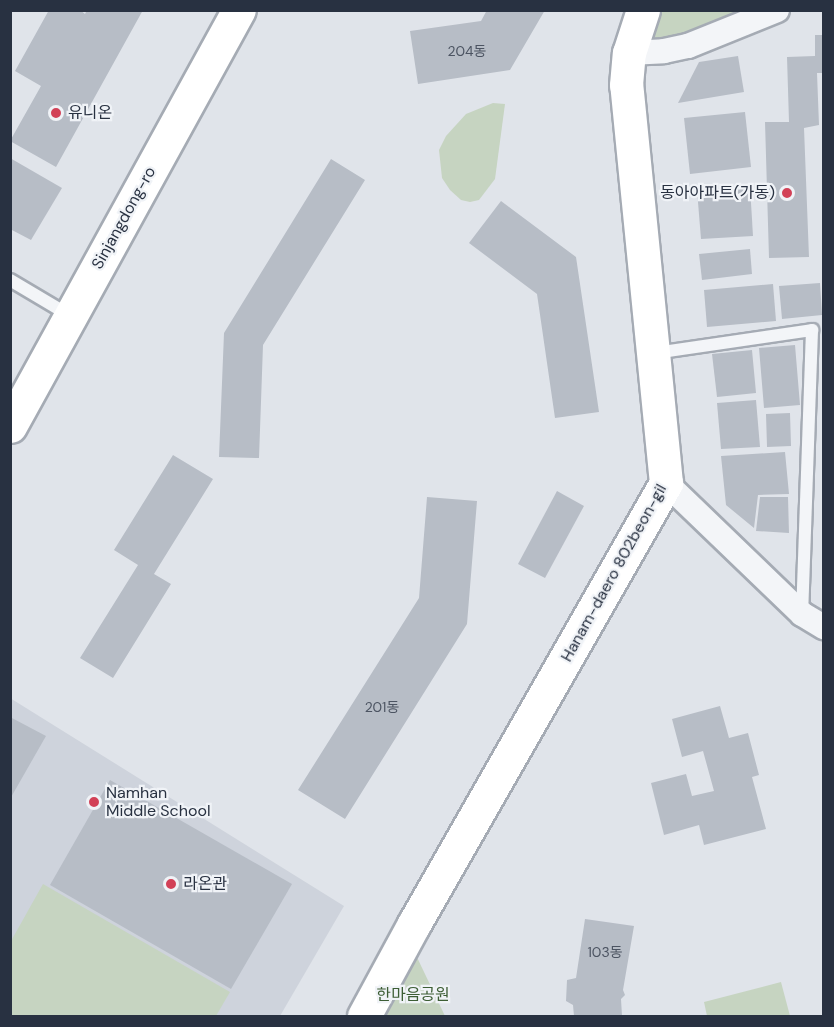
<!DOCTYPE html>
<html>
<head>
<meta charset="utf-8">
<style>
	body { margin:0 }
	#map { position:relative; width:834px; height:1027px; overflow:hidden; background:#e0e4ea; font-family:"DM Sans","Noto Sans KR",sans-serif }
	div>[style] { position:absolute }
	.built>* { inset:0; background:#ced3dc }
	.green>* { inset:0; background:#c6d4c1 }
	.building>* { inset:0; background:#b7bdc6 }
	.roads { filter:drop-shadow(2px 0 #a5abb4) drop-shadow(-2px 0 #a5abb4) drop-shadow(0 2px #a5abb4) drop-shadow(0 -2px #a5abb4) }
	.lane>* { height:12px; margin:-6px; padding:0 6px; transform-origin:6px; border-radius:6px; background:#f3f5f8 }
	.street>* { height:24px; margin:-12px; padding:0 12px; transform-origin:12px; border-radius:12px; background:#f3f5f8 }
	.secondary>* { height:33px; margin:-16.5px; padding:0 16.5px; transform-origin:16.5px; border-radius:16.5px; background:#fff }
	.dots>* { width:16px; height:16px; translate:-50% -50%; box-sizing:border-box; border:3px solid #f0f3f7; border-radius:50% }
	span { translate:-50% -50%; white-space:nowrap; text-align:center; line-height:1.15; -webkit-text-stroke:4.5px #f0f3f7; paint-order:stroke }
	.number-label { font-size:14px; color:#4c5462 }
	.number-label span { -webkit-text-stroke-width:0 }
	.poi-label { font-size:16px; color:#283141 }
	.left { translate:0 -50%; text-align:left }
	.right { translate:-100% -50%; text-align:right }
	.street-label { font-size:16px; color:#283141 }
	.park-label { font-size:16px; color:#3d5e35 }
	.frame { position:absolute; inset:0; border:12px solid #283141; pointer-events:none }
</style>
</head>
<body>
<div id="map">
	<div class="built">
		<i style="clip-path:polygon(10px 698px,344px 906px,280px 1016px,11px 1016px)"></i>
	</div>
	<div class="green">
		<i style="clip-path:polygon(643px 11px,777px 11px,629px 53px)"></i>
		<i style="clip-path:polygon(493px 103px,505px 104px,495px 179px,479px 200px,470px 202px,461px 200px,450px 190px,442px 178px,439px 150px,446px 136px,466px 114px)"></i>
		<i style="clip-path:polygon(43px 884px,230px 992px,216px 1016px,11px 1016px,11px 941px)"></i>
		<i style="clip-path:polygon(414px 951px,445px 1016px,378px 1016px)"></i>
		<i style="clip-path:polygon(781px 982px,790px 1016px,707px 1016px,704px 1002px)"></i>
	</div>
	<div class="building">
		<i style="clip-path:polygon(49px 10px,80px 10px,85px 14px,87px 10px,143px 10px,56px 167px,10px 141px,41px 86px,15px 71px)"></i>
		<i style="clip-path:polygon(487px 10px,545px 10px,510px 70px,418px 84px,410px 31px,481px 21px)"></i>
		<i style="clip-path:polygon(815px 35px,824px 35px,824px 73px,817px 73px,819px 125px,804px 128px,809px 257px,769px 258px,765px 122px,789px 122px,787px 57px,815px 56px)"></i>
		<i style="clip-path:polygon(738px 56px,744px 92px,678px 103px,699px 62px)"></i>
		<i style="clip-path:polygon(745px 112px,751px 167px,690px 174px,684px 118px)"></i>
		<i style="clip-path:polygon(10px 158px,62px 188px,31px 240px,10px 229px)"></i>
		<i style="clip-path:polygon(331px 159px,365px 180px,263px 345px,259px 458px,219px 457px,224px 333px)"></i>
		<i style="clip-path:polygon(750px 186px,753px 236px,701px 239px,697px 190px)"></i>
		<i style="clip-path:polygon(501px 201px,576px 257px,599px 412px,555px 418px,537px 294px,469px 243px)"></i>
		<i style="clip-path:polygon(750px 249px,752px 274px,702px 280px,699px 254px)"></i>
		<i style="clip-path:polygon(820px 283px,822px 315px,782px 319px,779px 286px)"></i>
		<i style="clip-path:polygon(773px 284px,776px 321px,707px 327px,704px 290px)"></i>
		<i style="clip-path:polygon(795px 345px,800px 405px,764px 408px,759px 348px)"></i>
		<i style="clip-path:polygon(752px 350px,756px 393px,717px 397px,712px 354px)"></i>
		<i style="clip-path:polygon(756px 400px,760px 447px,721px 449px,717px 403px)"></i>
		<i style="clip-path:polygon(790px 413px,791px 446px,767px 447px,766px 414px)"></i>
		<i style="clip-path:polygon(785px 452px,789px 494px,758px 495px,754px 528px,726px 505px,721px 456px)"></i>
		<i style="clip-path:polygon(173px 455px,213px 479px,154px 574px,171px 584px,113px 678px,80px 658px,138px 565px,114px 550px)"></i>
		<i style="clip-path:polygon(557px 491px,584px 506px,545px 578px,518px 564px)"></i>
		<i style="clip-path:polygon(427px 497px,477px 501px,467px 624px,345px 819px,298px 790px,419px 598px)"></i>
		<i style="clip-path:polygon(760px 497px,788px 497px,789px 533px,756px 531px)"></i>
		<i style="clip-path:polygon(720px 706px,729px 738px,748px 733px,759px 775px,752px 777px,766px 829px,704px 845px,699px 825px,664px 835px,651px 783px,686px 774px,692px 796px,714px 791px,703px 751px,682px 757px,672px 719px)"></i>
		<i style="clip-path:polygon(10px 717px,46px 736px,10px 799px)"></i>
		<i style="clip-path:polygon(110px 780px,292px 884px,231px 989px,50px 885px)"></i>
		<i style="clip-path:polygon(585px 919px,634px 926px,623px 990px,625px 995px,621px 999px,622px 1016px,574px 1016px,573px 1005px,566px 1001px,567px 980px,576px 978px)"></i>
	</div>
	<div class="roads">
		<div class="lane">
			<i style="left:10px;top:280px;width:69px;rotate:30.7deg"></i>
			<i style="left:655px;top:353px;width:159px;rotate:-8.3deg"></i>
			<i style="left:812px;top:330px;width:282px;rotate:92deg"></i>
		</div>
		<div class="street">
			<i style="left:629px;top:53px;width:35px;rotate:-3deg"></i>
			<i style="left:664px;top:51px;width:25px;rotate:-12deg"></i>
			<i style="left:688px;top:46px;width:96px;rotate:-22deg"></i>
			<i style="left:666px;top:483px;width:189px;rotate:43.9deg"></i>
			<i style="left:802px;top:614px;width:26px;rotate:31deg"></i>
		</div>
		<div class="secondary">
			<i style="left:10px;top:426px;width:475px;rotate:-61.2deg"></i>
			<i style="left:364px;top:1016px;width:105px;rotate:-61.5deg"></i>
			<i style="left:414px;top:924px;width:508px;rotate:-60.26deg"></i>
			<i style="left:666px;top:483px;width:400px;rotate:-95.7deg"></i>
			<i style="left:626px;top:85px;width:32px;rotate:-85deg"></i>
			<i style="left:629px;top:53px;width:45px;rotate:-72deg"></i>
		</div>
	</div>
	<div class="dots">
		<i style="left:56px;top:113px;background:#d24157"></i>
		<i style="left:787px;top:193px;background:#d24157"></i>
		<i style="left:94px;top:802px;background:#d24157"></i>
		<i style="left:171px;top:884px;background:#d24157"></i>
	</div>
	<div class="number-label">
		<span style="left:467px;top:51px">204동</span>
		<span style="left:382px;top:707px">201동</span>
		<span style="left:605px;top:952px">103동</span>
	</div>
	<div class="poi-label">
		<span class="left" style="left:68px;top:113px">유니온</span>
		<span class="right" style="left:775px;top:193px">동아아파트(가동)</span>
		<span class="left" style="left:106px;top:802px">Namhan<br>Middle School</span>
		<span class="left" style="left:183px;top:884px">라온관</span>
	</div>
	<div class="street-label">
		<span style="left:124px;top:218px;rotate:-61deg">Sinjangdong-ro</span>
		<span style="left:614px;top:573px;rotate:-61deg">Hanam-daero 802beon-gil</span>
	</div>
	<div class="park-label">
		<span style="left:413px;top:995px">한마음공원</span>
	</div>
	<div class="frame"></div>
</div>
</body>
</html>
